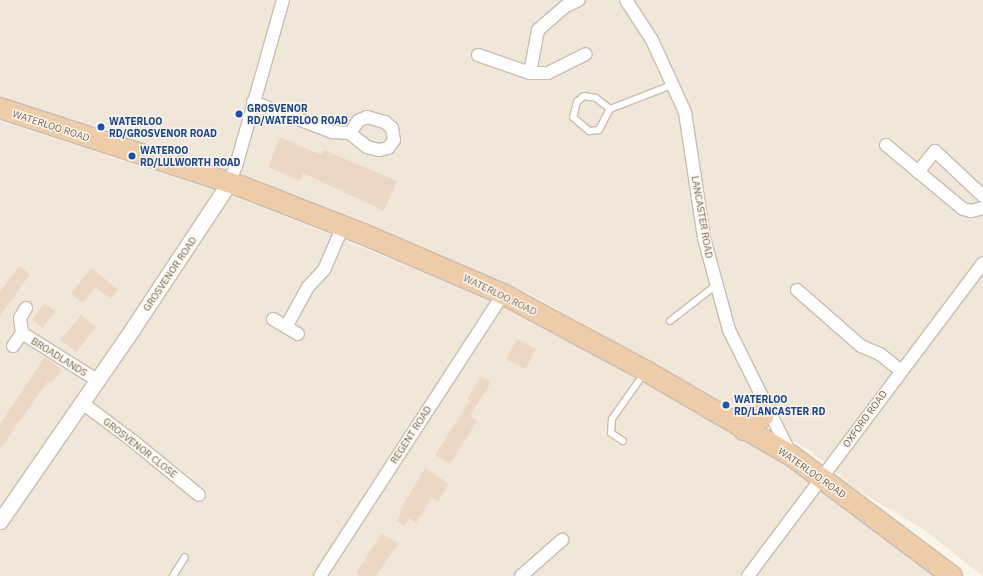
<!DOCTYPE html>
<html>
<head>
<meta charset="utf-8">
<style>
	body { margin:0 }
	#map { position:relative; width:983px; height:576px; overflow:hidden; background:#faf4e9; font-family:"IBM Plex Sans",sans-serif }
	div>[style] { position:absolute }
	.residential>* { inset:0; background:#f0e7d8 }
	.building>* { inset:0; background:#ecd6c4 }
	.roads { filter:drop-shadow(1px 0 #cabdb0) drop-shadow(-1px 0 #cabdb0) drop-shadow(0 1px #cabdb0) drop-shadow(0 -1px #cabdb0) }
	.service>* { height:6px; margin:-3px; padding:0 3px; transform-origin:3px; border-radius:3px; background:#fff }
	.minor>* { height:12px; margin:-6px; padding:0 6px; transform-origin:6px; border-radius:6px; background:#fff }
	.tertiary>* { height:15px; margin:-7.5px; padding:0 7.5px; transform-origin:7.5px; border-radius:7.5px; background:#fff }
	.trunk>* { height:20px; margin:-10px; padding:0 10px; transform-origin:10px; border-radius:10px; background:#eecca8 }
	.dots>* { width:11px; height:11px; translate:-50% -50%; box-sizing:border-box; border:2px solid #fdf8ee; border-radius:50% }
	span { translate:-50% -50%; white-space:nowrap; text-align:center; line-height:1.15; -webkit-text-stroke:3px #fdf8ee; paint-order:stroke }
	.transit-label { font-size:10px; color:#164399; font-weight:700 }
	.left { translate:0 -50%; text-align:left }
	.street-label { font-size:10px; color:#715e50 }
</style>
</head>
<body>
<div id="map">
	<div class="residential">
		<i style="clip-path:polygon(0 0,983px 0,983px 576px,924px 530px,856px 489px,809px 450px,530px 294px,241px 175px,0 98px)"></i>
		<i style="clip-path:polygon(0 121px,242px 199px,509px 307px,800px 472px,936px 576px,0 576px)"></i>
	</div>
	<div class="building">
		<i style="clip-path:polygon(280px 137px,322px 155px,324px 150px,397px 181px,384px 211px,303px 173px,300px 181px,268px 167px)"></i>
		<i style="clip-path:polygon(19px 266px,30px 274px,0 316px,0 292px)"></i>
		<i style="clip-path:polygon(91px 268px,118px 289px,111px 299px,95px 287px,83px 303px,71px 294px)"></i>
		<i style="clip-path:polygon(44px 303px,55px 311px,43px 328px,32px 320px)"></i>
		<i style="clip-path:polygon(81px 315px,96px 327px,76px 352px,60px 340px)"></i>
		<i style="clip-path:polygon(517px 339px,536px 349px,525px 369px,506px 359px)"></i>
		<i style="clip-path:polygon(45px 357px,62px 370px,51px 384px,48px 381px,0 449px,0 424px)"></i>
		<i style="clip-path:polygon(481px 376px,491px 382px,470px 416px,477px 421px,450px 464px,435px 455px,470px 400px,467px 399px)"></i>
		<i style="clip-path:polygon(425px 468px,449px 484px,438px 501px,432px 498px,416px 523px,409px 518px,404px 526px,396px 521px,401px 514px,399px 512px)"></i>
		<i style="clip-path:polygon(382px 533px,398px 544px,376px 576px,360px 576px,356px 573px)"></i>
	</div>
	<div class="roads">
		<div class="service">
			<i style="left:584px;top:96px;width:12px;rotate:9deg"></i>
			<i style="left:596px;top:98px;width:18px;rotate:38deg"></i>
			<i style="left:610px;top:109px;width:24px;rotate:118deg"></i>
			<i style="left:599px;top:130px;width:10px;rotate:174deg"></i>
			<i style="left:589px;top:131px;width:21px;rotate:-139deg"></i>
			<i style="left:573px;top:117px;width:16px;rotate:-75deg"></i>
			<i style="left:577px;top:102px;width:9px;rotate:-41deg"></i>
			<i style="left:610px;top:109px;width:66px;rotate:-21.2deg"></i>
			<i style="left:670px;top:321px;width:58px;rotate:-38deg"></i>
			<i style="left:623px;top:441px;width:14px;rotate:-146deg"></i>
			<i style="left:611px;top:433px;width:14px;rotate:-86deg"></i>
			<i style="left:612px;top:419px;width:57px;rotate:-54.9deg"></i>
			<i style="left:173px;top:576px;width:22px;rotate:-58deg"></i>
		</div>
		<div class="minor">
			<i style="left:626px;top:0;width:48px;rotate:57deg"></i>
			<i style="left:652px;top:40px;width:79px;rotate:65.4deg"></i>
			<i style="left:685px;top:112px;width:127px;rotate:81.4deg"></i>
			<i style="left:704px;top:238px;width:95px;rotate:74.8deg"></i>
			<i style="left:729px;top:330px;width:137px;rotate:63.6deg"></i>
			<i style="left:478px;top:55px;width:55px;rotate:19.1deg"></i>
			<i style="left:530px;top:73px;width:18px"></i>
			<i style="left:548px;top:73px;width:42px;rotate:-26.6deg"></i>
			<i style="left:530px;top:73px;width:44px;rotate:-79.5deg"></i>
			<i style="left:538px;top:30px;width:37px;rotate:-41deg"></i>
			<i style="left:566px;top:6px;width:14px;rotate:-25deg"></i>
			<i style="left:253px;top:102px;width:85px;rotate:20.8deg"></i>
			<i style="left:332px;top:132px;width:18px;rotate:3deg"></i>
			<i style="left:350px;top:133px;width:14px;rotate:-56deg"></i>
			<i style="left:358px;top:121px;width:10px;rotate:-24deg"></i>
			<i style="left:367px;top:117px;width:19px;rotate:16deg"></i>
			<i style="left:385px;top:122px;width:9px;rotate:41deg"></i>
			<i style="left:392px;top:128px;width:12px;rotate:81deg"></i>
			<i style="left:394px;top:140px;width:10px;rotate:127deg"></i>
			<i style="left:388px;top:148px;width:9px;rotate:167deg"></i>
			<i style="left:379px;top:150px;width:12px;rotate:-166deg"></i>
			<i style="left:367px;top:147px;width:22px;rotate:-141deg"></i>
			<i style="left:886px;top:145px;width:100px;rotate:39.7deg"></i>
			<i style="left:963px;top:209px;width:8px;rotate:14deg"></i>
			<i style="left:971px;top:211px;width:12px;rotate:-14deg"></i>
			<i style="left:918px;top:172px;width:27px;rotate:-51deg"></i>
			<i style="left:935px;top:151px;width:66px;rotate:43.2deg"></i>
			<i style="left:229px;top:183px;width:18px;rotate:-68deg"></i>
			<i style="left:236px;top:166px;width:173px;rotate:-74.2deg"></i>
			<i style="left:797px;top:290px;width:85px;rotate:41.2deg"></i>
			<i style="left:861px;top:346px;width:21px;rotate:23deg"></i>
			<i style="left:880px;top:354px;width:26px;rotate:39deg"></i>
			<i style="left:26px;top:308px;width:12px;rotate:121deg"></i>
			<i style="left:20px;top:318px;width:15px;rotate:82deg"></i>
			<i style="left:22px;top:333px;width:89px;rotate:32.1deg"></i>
			<i style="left:273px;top:319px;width:29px;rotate:31deg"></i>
			<i style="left:286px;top:327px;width:46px;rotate:-61.2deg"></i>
			<i style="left:308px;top:287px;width:23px;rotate:-47deg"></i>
			<i style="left:324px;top:270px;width:48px;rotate:-66.6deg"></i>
			<i style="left:13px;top:346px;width:16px;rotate:-55deg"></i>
			<i style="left:81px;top:402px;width:65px;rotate:36.9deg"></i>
			<i style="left:133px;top:441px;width:85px;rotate:39.3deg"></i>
			<i style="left:320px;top:576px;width:336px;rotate:-57deg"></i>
			<i style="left:521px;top:576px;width:55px;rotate:-41.3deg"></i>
			<i style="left:748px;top:576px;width:391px;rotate:-53.1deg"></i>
		</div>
		<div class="tertiary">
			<i style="left:0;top:521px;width:234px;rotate:-55.4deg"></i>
			<i style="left:133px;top:328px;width:174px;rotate:-56.5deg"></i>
		</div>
		<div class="trunk">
			<i style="left:0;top:108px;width:256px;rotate:18deg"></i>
			<i style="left:243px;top:187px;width:129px;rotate:21.4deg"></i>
			<i style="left:363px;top:234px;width:152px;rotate:23.2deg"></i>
			<i style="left:503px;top:294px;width:162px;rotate:28.3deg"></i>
			<i style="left:646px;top:371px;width:169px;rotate:30.2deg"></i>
			<i style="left:792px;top:456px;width:200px;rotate:36.9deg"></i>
			<i style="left:744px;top:430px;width:24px;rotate:-36deg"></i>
			<i style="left:763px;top:416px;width:10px;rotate:-73deg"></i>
		</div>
	</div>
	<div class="dots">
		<i style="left:239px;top:114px;background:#1a4fb4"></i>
		<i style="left:101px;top:127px;background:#1a4fb4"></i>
		<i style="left:132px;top:156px;background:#1a4fb4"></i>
		<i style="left:726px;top:405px;background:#1a4fb4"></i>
	</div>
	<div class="transit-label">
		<span class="left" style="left:247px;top:114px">GROSVENOR<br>RD/WATERLOO ROAD</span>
		<span class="left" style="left:109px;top:127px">WATERLOO<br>RD/GROSVENOR ROAD</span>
		<span class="left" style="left:140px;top:156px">WATEROO<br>RD/LULWORTH ROAD</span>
		<span class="left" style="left:734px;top:405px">WATERLOO<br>RD/LANCASTER RD</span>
	</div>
	<div class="street-label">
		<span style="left:51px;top:126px;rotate:18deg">WATERLOO ROAD</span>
		<span style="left:702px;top:217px;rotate:80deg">LANCASTER ROAD</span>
		<span style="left:170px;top:274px;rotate:-56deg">GROSVENOR ROAD</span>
		<span style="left:500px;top:295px;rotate:26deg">WATERLOO ROAD</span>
		<span style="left:59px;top:357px;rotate:32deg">BROADLANDS</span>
		<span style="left:865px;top:419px;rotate:-54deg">OXFORD ROAD</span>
		<span style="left:411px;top:435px;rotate:-57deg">REGENT ROAD</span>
		<span style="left:140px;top:448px;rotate:38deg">GROSVENOR CLOSE</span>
		<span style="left:812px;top:473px;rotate:35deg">WATERLOO ROAD</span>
	</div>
</div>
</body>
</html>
